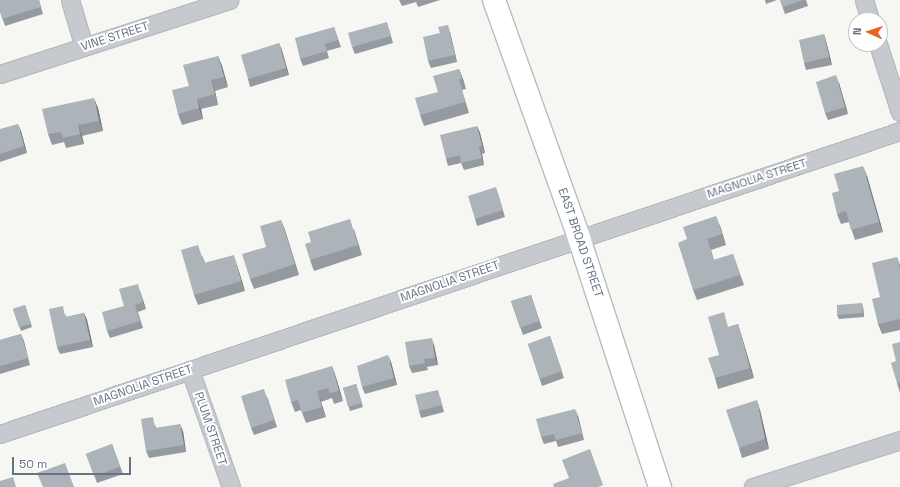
<!DOCTYPE html>
<html>
<head>
<meta charset="utf-8">
<style>
	body { margin:0 }
	#map { position:relative; width:900px; height:487px; overflow:hidden; background:#f6f7f3; font-family:"Space Grotesk",sans-serif }
	div>[style] { position:absolute }
	.roads { filter:drop-shadow(1px 0 #b8bcc1) drop-shadow(-1px 0 #b8bcc1) drop-shadow(0 1px #b8bcc1) drop-shadow(0 -1px #b8bcc1) }
	.street>* { height:17px; margin:-8.5px; padding:0 8.5px; transform-origin:8.5px; border-radius:8.5px; background:#c6c9cd }
	.secondary>* { height:22px; margin:-11px; padding:0 11px; transform-origin:11px; border-radius:11px; background:#fff }
	.wall>* { inset:0; background:#949a9f }
	.shaded-wall>* { inset:0; background:#787d82 }
	.building>* { inset:0; background:#acb3b9 }
	span { translate:-50% -50%; white-space:nowrap; text-align:center; line-height:1.15; -webkit-text-stroke:4px #fff; paint-order:stroke }
	.street-label { font-size:12px; color:#647385 }
	.north { position:absolute; left:848px; top:12px; width:40px; height:40px; box-sizing:border-box; background:#fff; border:1px solid #c1c7ce; border-radius:50%; rotate:273deg; font-size:11px; font-weight:700; line-height:16px; text-align:center; color:#647385 }
	.north::after { content:''; display:block; margin:auto; width:14px; height:18px; background:#ea631f; clip-path:polygon(50% 0,100% 100%,50% 72%,0 100%) }
	.scale { position:absolute; left:12px; top:457px; width:119px; height:18px; box-sizing:border-box; border:2px solid #647385; border-top:0; padding-left:5px; font-size:12px; line-height:14px; white-space:nowrap; color:#647385; -webkit-text-stroke:3px #fff; paint-order:stroke }
</style>
</head>
<body>
<div id="map">
	<div class="roads">
		<div class="street">
			<i style="left:70px;top:0;width:49px;rotate:73.4deg"></i>
			<i style="left:864px;top:0;width:21px;rotate:73deg"></i>
			<i style="left:878px;top:44px;width:71px;rotate:72.1deg"></i>
			<i style="left:0;top:74px;width:241px;rotate:-17.9deg"></i>
			<i style="left:190px;top:370px;width:124px;rotate:70.7deg"></i>
			<i style="left:0;top:434px;width:950px;rotate:-18.61deg"></i>
			<i style="left:753px;top:487px;width:154px;rotate:-17.7deg"></i>
		</div>
		<div class="secondary">
			<i style="left:494px;top:0;width:253px;rotate:70.3deg"></i>
			<i style="left:579px;top:238px;width:262px;rotate:72deg"></i>
		</div>
	</div>
	<div class="wall">
		<i style="clip-path:polygon(39px 0,43px 14px,5px 26px,0 11px)"></i>
		<i style="clip-path:polygon(399px 0,440px 0,418px 7px,416px 2px,402px 6px)"></i>
		<i style="clip-path:polygon(765px 0,777px 0,766px 4px)"></i>
		<i style="clip-path:polygon(780px 0,806px 0,808px 6px,785px 14px)"></i>
		<i style="clip-path:polygon(334px 27px,341px 47px,327px 51px,329px 58px,303px 66px,300px 59px)"></i>
		<i style="clip-path:polygon(389px 29px,393px 43px,355px 54px,352px 47px)"></i>
		<i style="clip-path:polygon(450px 32px,457px 62px,431px 68px,428px 61px)"></i>
		<i style="clip-path:polygon(824px 34px,826px 41px,832px 65px,806px 70px,804px 63px)"></i>
		<i style="clip-path:polygon(279px 43px,289px 75px,250px 87px,248px 79px)"></i>
		<i style="clip-path:polygon(218px 56px,222px 66px,228px 87px,215px 91px,218px 105px,201px 109px,203px 119px,182px 125px,178px 114px,189px 86px)"></i>
		<i style="clip-path:polygon(459px 69px,466px 89px,462px 90px,469px 113px,424px 126px,420px 115px,438px 92px)"></i>
		<i style="clip-path:polygon(839px 83px,848px 114px,828px 120px,825px 113px)"></i>
		<i style="clip-path:polygon(98px 108px,103px 131px,82px 136px,84px 144px,66px 148px,64px 142px,52px 145px,48px 134px)"></i>
		<i style="clip-path:polygon(477px 126px,480px 133px,485px 153px,482px 154px,484px 165px,464px 170px,461px 163px,448px 166px,446px 159px)"></i>
		<i style="clip-path:polygon(0 129px,21px 131px,27px 153px,0 162px)"></i>
		<i style="clip-path:polygon(867px 176px,883px 232px,855px 240px,849px 222px,841px 224px,837px 214px,839px 191px)"></i>
		<i style="clip-path:polygon(498px 194px,505px 217px,477px 226px,475px 219px)"></i>
		<i style="clip-path:polygon(281px 220px,299px 275px,254px 289px,250px 279px)"></i>
		<i style="clip-path:polygon(720px 226px,726px 245px,711px 250px,714px 260px,733px 254px,744px 285px,697px 300px,693px 290px,687px 239px)"></i>
		<i style="clip-path:polygon(354px 229px,362px 255px,314px 271px,310px 260px)"></i>
		<i style="clip-path:polygon(202px 255px,205px 263px,237px 265px,245px 291px,198px 305px,194px 295px)"></i>
		<i style="clip-path:polygon(897px 257px,900px 265px,900px 330px,882px 334px,878px 324px,880px 297px)"></i>
		<i style="clip-path:polygon(140px 291px,146px 309px,138px 312px,143px 328px,110px 338px,107px 331px)"></i>
		<i style="clip-path:polygon(531px 295px,542px 328px,523px 335px,511px 301px)"></i>
		<i style="clip-path:polygon(25px 305px,32px 327px,21px 331px,13px 309px)"></i>
		<i style="clip-path:polygon(863px 307px,864px 317px,839px 319px,837px 315px)"></i>
		<i style="clip-path:polygon(65px 313px,66px 317px,84px 313px,87px 320px,93px 347px,60px 354px,57px 347px)"></i>
		<i style="clip-path:polygon(738px 324px,741px 334px,754px 378px,718px 389px,715px 378px,719px 355px,729px 327px)"></i>
		<i style="clip-path:polygon(21px 334px,30px 365px,0 374px,0 340px)"></i>
		<i style="clip-path:polygon(550px 336px,564px 378px,542px 386px,528px 344px)"></i>
		<i style="clip-path:polygon(900px 342px,900px 393px,897px 383px,896px 361px)"></i>
		<i style="clip-path:polygon(434px 345px,438px 365px,427px 367px,428px 370px,412px 373px,409px 366px)"></i>
		<i style="clip-path:polygon(391px 362px,397px 385px,365px 394px,362px 387px)"></i>
		<i style="clip-path:polygon(332px 366px,343px 401px,334px 404px,332px 398px,321px 402px,326px 417px,306px 423px,301px 410px,295px 412px,291px 402px)"></i>
		<i style="clip-path:polygon(356px 384px,363px 407px,350px 411px,343px 388px)"></i>
		<i style="clip-path:polygon(267px 396px,277px 427px,254px 435px,251px 428px)"></i>
		<i style="clip-path:polygon(440px 397px,444px 412px,421px 418px,419px 411px)"></i>
		<i style="clip-path:polygon(760px 410px,769px 449px,742px 458px,739px 448px)"></i>
		<i style="clip-path:polygon(578px 416px,584px 440px,558px 447px,556px 441px,544px 444px,541px 437px)"></i>
		<i style="clip-path:polygon(155px 424px,156px 428px,183px 431px,186px 452px,149px 458px,146px 451px)"></i>
		<i style="clip-path:polygon(112px 444px,123px 474px,97px 483px,86px 454px)"></i>
	</div>
	<div class="shaded-wall">
		<i style="clip-path:polygon(448px 25px,450px 32px,457px 62px,455px 55px)"></i>
		<i style="clip-path:polygon(824px 34px,826px 41px,832px 65px,829px 57px)"></i>
		<i style="clip-path:polygon(279px 43px,282px 50px,289px 75px,286px 68px)"></i>
		<i style="clip-path:polygon(218px 56px,222px 66px,228px 87px,224px 77px)"></i>
		<i style="clip-path:polygon(459px 69px,463px 79px,466px 89px,462px 79px)"></i>
		<i style="clip-path:polygon(836px 75px,839px 83px,848px 114px,845px 107px)"></i>
		<i style="clip-path:polygon(211px 80px,215px 91px,218px 105px,215px 94px)"></i>
		<i style="clip-path:polygon(94px 98px,98px 108px,103px 131px,99px 121px)"></i>
		<i style="clip-path:polygon(197px 99px,201px 109px,203px 119px,199px 108px)"></i>
		<i style="clip-path:polygon(18px 124px,21px 131px,27px 153px,24px 146px)"></i>
		<i style="clip-path:polygon(78px 125px,82px 136px,84px 144px,80px 134px)"></i>
		<i style="clip-path:polygon(477px 126px,480px 133px,485px 153px,482px 146px)"></i>
		<i style="clip-path:polygon(479px 146px,482px 154px,484px 165px,482px 158px)"></i>
		<i style="clip-path:polygon(863px 166px,867px 176px,883px 232px,879px 222px)"></i>
		<i style="clip-path:polygon(716px 216px,720px 226px,726px 245px,722px 234px)"></i>
		<i style="clip-path:polygon(281px 220px,285px 230px,299px 275px,295px 264px)"></i>
		<i style="clip-path:polygon(234px 255px,237px 265px,245px 291px,241px 281px)"></i>
		<i style="clip-path:polygon(138px 284px,140px 291px,146px 309px,143px 302px)"></i>
		<i style="clip-path:polygon(862px 303px,863px 307px,864px 317px,863px 313px)"></i>
		<i style="clip-path:polygon(84px 313px,87px 320px,93px 347px,90px 340px)"></i>
		<i style="clip-path:polygon(738px 324px,741px 334px,754px 378px,750px 368px)"></i>
		<i style="clip-path:polygon(21px 334px,24px 341px,30px 365px,28px 358px)"></i>
		<i style="clip-path:polygon(432px 338px,434px 345px,438px 365px,435px 358px)"></i>
		<i style="clip-path:polygon(388px 355px,391px 362px,397px 385px,394px 378px)"></i>
		<i style="clip-path:polygon(332px 366px,336px 377px,343px 401px,339px 391px)"></i>
		<i style="clip-path:polygon(317px 391px,321px 402px,326px 417px,322px 407px)"></i>
		<i style="clip-path:polygon(757px 400px,760px 410px,769px 449px,765px 439px)"></i>
		<i style="clip-path:polygon(575px 409px,578px 416px,584px 440px,582px 433px)"></i>
		<i style="clip-path:polygon(180px 424px,183px 431px,186px 452px,184px 445px)"></i>
	</div>
	<div class="building">
		<i style="clip-path:polygon(0 0,39px 0,41px 7px,2px 19px,0 11px)"></i>
		<i style="clip-path:polygon(780px 0,803px 0,783px 7px)"></i>
		<i style="clip-path:polygon(387px 22px,391px 36px,352px 47px,348px 33px)"></i>
		<i style="clip-path:polygon(448px 25px,455px 55px,428px 61px,423px 37px,440px 33px,438px 27px)"></i>
		<i style="clip-path:polygon(334px 27px,338px 40px,325px 44px,327px 51px,300px 59px,295px 38px)"></i>
		<i style="clip-path:polygon(824px 34px,829px 57px,804px 63px,799px 40px)"></i>
		<i style="clip-path:polygon(279px 43px,286px 68px,248px 79px,241px 55px)"></i>
		<i style="clip-path:polygon(218px 56px,224px 77px,211px 80px,215px 94px,197px 99px,199px 108px,178px 114px,172px 90px,189px 86px,183px 65px)"></i>
		<i style="clip-path:polygon(459px 69px,462px 79px,459px 79px,465px 102px,420px 115px,415px 98px,438px 92px,433px 76px)"></i>
		<i style="clip-path:polygon(836px 75px,845px 107px,825px 113px,816px 82px)"></i>
		<i style="clip-path:polygon(94px 98px,99px 121px,78px 125px,80px 134px,63px 138px,61px 132px,48px 134px,42px 109px)"></i>
		<i style="clip-path:polygon(18px 124px,24px 146px,0 154px,0 129px)"></i>
		<i style="clip-path:polygon(477px 126px,482px 146px,479px 146px,482px 158px,461px 163px,460px 155px,446px 159px,440px 135px)"></i>
		<i style="clip-path:polygon(863px 166px,879px 222px,851px 230px,846px 211px,837px 214px,832px 193px,839px 191px,834px 174px)"></i>
		<i style="clip-path:polygon(496px 187px,503px 210px,475px 219px,468px 196px)"></i>
		<i style="clip-path:polygon(716px 216px,722px 234px,707px 239px,714px 260px,733px 254px,740px 275px,693px 290px,678px 243px,687px 239px,683px 227px)"></i>
		<i style="clip-path:polygon(350px 219px,358px 245px,310px 260px,305px 244px,311px 242px,308px 232px)"></i>
		<i style="clip-path:polygon(281px 220px,295px 264px,250px 279px,242px 254px,266px 247px,260px 226px)"></i>
		<i style="clip-path:polygon(198px 245px,204px 263px,234px 255px,241px 281px,194px 295px,181px 250px)"></i>
		<i style="clip-path:polygon(897px 257px,900px 270px,900px 319px,878px 324px,872px 299px,880px 297px,872px 263px)"></i>
		<i style="clip-path:polygon(138px 284px,143px 302px,135px 305px,140px 321px,107px 331px,102px 312px,124px 306px,119px 289px)"></i>
		<i style="clip-path:polygon(531px 295px,539px 321px,520px 328px,511px 301px)"></i>
		<i style="clip-path:polygon(862px 303px,863px 313px,837px 315px,837px 305px)"></i>
		<i style="clip-path:polygon(25px 305px,31px 324px,19px 327px,13px 309px)"></i>
		<i style="clip-path:polygon(63px 306px,65px 317px,84px 313px,90px 340px,57px 347px,49px 309px)"></i>
		<i style="clip-path:polygon(724px 312px,728px 327px,738px 324px,750px 368px,715px 378px,708px 358px,719px 355px,708px 317px)"></i>
		<i style="clip-path:polygon(21px 334px,28px 358px,0 366px,0 340px)"></i>
		<i style="clip-path:polygon(550px 336px,562px 371px,540px 379px,528px 344px)"></i>
		<i style="clip-path:polygon(432px 338px,435px 358px,424px 359px,425px 363px,409px 366px,405px 342px)"></i>
		<i style="clip-path:polygon(900px 342px,900px 382px,897px 383px,891px 363px,896px 361px,892px 344px)"></i>
		<i style="clip-path:polygon(388px 355px,394px 378px,362px 387px,357px 366px)"></i>
		<i style="clip-path:polygon(332px 366px,339px 391px,330px 393px,328px 388px,317px 391px,322px 407px,302px 413px,298px 400px,291px 402px,285px 380px)"></i>
		<i style="clip-path:polygon(356px 384px,362px 403px,348px 407px,343px 388px)"></i>
		<i style="clip-path:polygon(264px 389px,274px 420px,251px 428px,241px 396px)"></i>
		<i style="clip-path:polygon(438px 390px,442px 405px,419px 411px,415px 395px)"></i>
		<i style="clip-path:polygon(757px 400px,765px 439px,739px 448px,726px 410px)"></i>
		<i style="clip-path:polygon(575px 409px,582px 433px,556px 440px,554px 434px,541px 437px,536px 419px)"></i>
		<i style="clip-path:polygon(153px 417px,155px 428px,180px 424px,184px 445px,146px 451px,141px 419px)"></i>
		<i style="clip-path:polygon(112px 444px,120px 467px,94px 476px,86px 454px)"></i>
		<i style="clip-path:polygon(590px 449px,603px 485px,598px 487px,554px 487px,553px 484px,569px 478px,562px 460px)"></i>
		<i style="clip-path:polygon(65px 463px,74px 487px,43px 487px,37px 473px)"></i>
		<i style="clip-path:polygon(13px 477px,16px 487px,0 487px,0 481px)"></i>
	</div>
	<div class="street-label">
		<span style="left:115px;top:37px;rotate:-18deg">VINE STREET</span>
		<span style="left:757px;top:179px;rotate:-18deg">MAGNOLIA STREET</span>
		<span style="left:580px;top:243px;rotate:71deg">EAST BROAD STREET</span>
		<span style="left:450px;top:282px;rotate:-19deg">MAGNOLIA STREET</span>
		<span style="left:143px;top:386px;rotate:-19deg">MAGNOLIA STREET</span>
		<span style="left:210px;top:429px;rotate:71deg">PLUM STREET</span>
	</div>
	<div class="north">N</div>
	<div class="scale">50 m</div>
</div>
</body>
</html>
